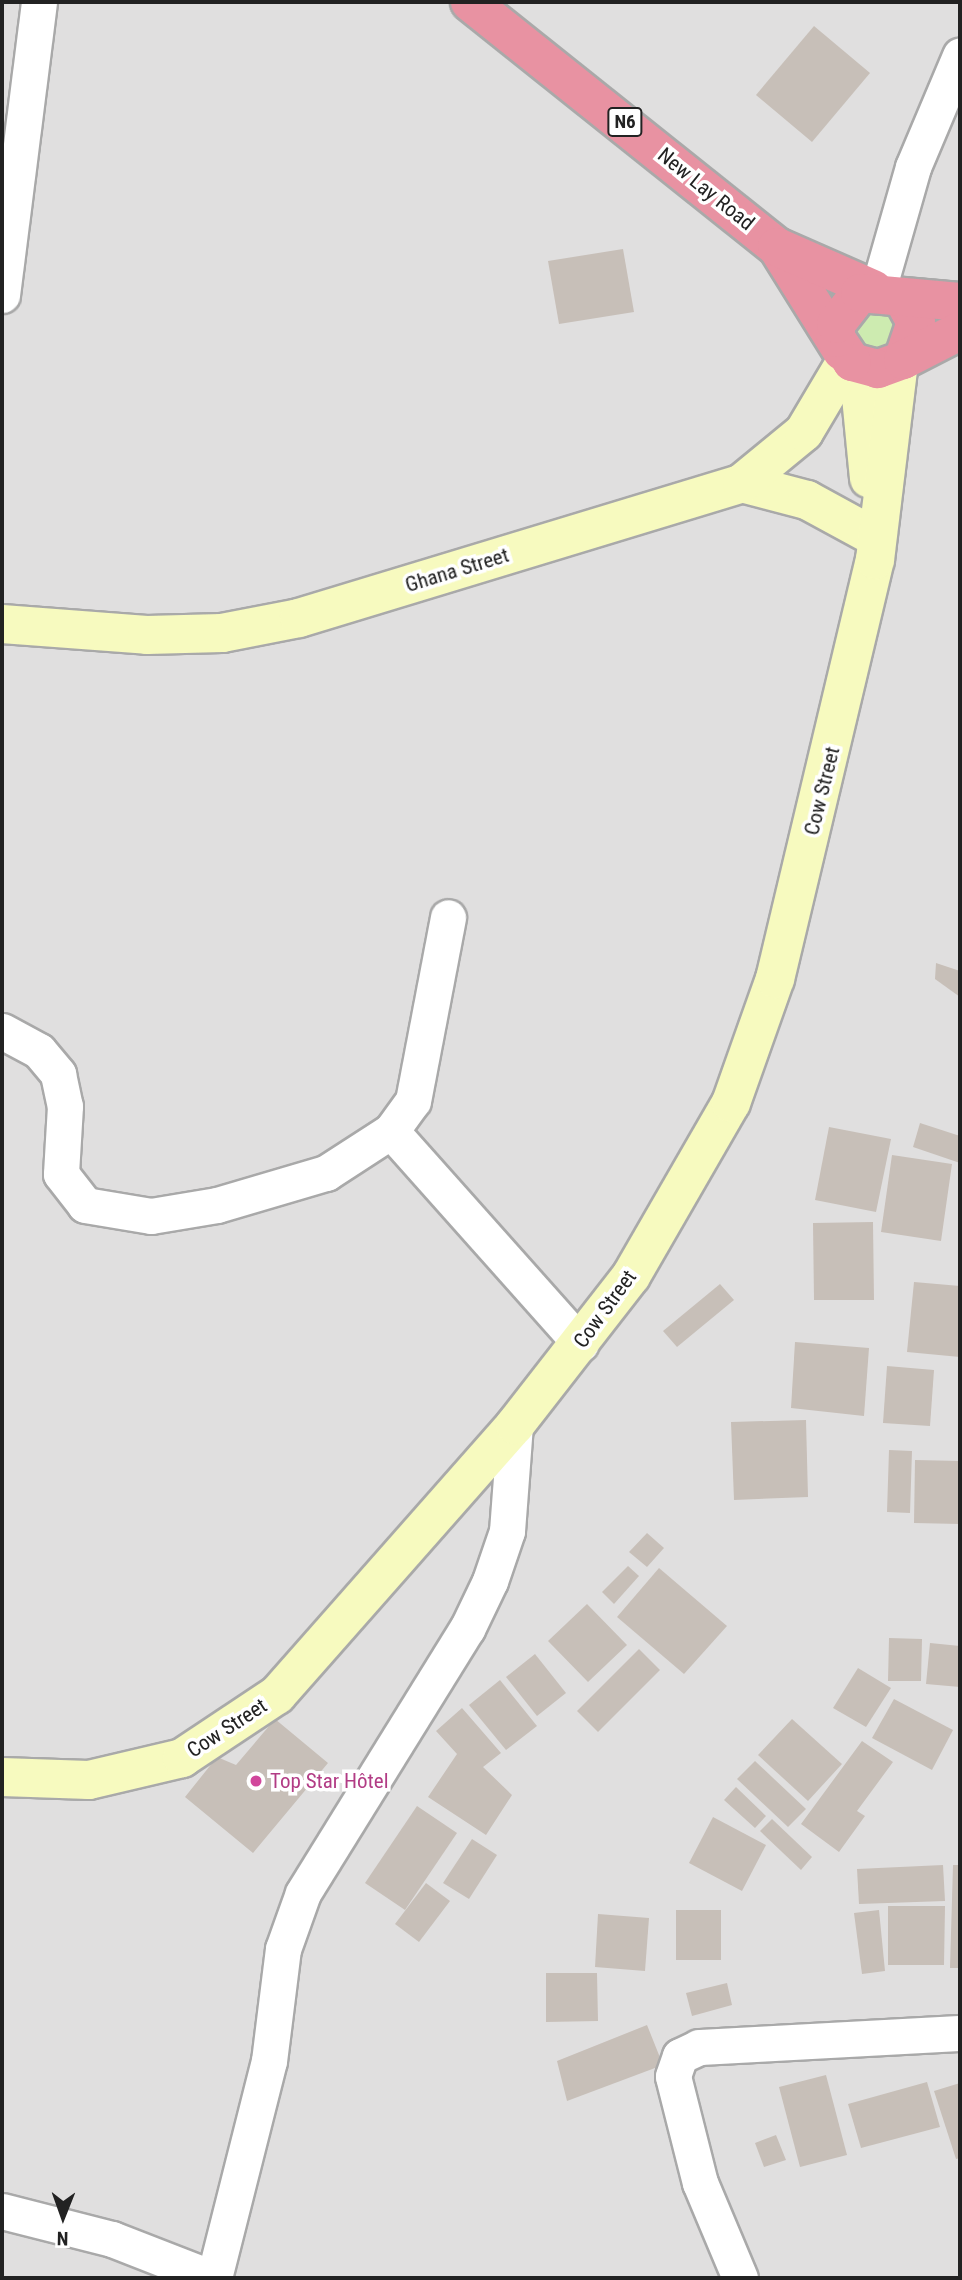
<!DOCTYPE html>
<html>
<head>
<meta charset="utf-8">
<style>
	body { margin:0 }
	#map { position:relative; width:962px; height:2280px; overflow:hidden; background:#f2efe9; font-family:"Roboto Condensed",sans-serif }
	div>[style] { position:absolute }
	.residential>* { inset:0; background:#e0dfdf }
	.grass>* { inset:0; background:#cdebb0 }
	.round { border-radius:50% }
	.building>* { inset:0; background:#c7bfb8 }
	.roads { filter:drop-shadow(2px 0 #a9a9a9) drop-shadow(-2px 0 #a9a9a9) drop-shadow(0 2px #a9a9a9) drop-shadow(0 -2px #a9a9a9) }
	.street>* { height:35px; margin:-17.5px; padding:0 17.5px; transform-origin:17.5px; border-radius:17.5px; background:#fff }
	.secondary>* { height:38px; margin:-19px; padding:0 19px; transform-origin:19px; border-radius:19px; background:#f7fabf }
	.highway>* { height:38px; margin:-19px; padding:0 19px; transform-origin:19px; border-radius:19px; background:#e892a2 }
	.dots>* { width:19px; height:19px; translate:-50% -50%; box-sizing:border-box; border:4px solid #fff; border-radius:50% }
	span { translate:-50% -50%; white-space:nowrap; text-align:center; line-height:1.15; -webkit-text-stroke:7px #fff; paint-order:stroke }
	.shield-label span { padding:2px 5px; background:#fff; border:2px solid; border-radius:5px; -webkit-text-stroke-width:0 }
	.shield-label { font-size:19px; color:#222; font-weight:700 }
	.street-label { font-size:21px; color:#222 }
	.hotel-label { font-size:21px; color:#b23c85 }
	.left { translate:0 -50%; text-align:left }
	.frame { position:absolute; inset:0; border:4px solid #222; pointer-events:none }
	.north { position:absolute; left:28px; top:2182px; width:70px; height:70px; -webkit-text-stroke:5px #fff; paint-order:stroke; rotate:181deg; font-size:19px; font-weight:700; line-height:28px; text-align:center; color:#222 }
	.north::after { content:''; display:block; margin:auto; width:24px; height:32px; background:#222; clip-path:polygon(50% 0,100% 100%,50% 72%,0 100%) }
</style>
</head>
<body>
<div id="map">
	<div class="residential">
		<i style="clip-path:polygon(2px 2px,960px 2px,960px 2278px,2px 2278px)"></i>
	</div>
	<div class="grass">
		<i class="round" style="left:858px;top:311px;width:36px;height:36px"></i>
	</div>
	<div class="building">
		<i style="clip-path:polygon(814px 26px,870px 73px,812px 142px,756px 95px)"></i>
		<i style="clip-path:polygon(623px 249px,634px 312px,559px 324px,548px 261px)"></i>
		<i style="clip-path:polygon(936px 963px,960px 971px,960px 997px,935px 979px)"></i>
		<i style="clip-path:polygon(920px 1123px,960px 1136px,960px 1163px,913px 1147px)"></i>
		<i style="clip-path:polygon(829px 1127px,891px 1139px,876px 1212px,815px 1200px)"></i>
		<i style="clip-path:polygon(892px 1155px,952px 1164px,941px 1241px,881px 1232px)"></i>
		<i style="clip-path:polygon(873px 1222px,874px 1300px,814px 1300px,813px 1223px)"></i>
		<i style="clip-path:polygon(914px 1282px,960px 1286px,960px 1357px,907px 1352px)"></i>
		<i style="clip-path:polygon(720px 1284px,734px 1300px,677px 1347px,663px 1331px)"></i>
		<i style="clip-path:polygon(795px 1342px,869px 1348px,864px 1416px,791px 1408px)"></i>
		<i style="clip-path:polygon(887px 1366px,934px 1370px,930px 1426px,883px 1423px)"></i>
		<i style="clip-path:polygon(806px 1420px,808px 1497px,734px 1500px,731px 1422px)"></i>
		<i style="clip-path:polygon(889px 1450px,912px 1451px,910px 1513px,887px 1512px)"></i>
		<i style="clip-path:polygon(915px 1460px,960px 1461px,960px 1524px,914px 1523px)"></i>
		<i style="clip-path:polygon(647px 1533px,664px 1548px,647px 1567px,629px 1552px)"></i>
		<i style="clip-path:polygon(628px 1566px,639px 1576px,614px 1604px,602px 1592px)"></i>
		<i style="clip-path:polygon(659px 1568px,727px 1626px,684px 1674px,617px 1617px)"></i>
		<i style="clip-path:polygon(587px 1604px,627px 1645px,588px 1682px,548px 1641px)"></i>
		<i style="clip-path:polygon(889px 1638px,922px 1639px,921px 1681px,888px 1681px)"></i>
		<i style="clip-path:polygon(930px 1643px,960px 1646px,960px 1687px,926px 1684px)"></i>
		<i style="clip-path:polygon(639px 1649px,660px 1670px,598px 1732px,577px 1711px)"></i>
		<i style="clip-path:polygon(535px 1654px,566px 1693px,537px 1716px,506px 1677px)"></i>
		<i style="clip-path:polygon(858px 1668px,891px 1688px,866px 1727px,833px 1708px)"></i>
		<i style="clip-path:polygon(500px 1680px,537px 1726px,506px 1750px,469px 1705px)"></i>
		<i style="clip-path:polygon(894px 1699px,953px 1730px,932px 1770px,872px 1738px)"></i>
		<i style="clip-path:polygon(462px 1708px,501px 1753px,483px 1767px,512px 1795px,486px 1835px,428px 1797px,457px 1754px,436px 1731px)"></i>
		<i style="clip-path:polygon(275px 1719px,328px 1763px,253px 1853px,185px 1797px,217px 1757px,236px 1765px)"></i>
		<i style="clip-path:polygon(792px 1719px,842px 1764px,808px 1801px,758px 1755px)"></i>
		<i style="clip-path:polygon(862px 1741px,893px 1762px,857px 1811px,865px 1816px,839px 1852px,801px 1824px)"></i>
		<i style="clip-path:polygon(755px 1761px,806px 1809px,788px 1827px,737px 1779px)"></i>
		<i style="clip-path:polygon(736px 1787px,766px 1816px,755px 1828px,724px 1800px)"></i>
		<i style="clip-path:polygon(417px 1806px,457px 1833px,405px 1910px,365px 1883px)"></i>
		<i style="clip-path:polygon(713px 1817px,766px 1845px,742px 1891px,689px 1863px)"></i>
		<i style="clip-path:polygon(772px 1819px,812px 1857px,801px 1870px,760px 1831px)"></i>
		<i style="clip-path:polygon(472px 1839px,497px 1855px,469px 1899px,443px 1883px)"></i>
		<i style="clip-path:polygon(943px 1865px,945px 1901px,859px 1904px,857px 1869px)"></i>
		<i style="clip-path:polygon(953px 1865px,960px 1865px,960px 1968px,950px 1968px)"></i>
		<i style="clip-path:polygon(426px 1883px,450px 1901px,419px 1942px,395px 1924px)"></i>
		<i style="clip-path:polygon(888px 1906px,945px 1906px,944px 1965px,888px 1965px)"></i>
		<i style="clip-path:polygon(676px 1910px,721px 1910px,721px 1960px,676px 1960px)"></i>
		<i style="clip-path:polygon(879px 1910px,885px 1971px,862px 1974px,854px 1913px)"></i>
		<i style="clip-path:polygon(598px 1914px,649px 1918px,645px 1971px,595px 1967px)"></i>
		<i style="clip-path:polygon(546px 1973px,597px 1973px,598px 2021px,546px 2022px)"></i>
		<i style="clip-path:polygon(727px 1983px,732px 2005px,692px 2016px,686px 1993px)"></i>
		<i style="clip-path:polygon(647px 2025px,663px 2065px,567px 2101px,557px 2061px)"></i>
		<i style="clip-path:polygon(826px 2075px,847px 2155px,800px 2167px,779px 2087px)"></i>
		<i style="clip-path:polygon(927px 2082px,940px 2127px,861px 2148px,848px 2104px)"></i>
		<i style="clip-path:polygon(960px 2083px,960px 2158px,956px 2159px,934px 2091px)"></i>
		<i style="clip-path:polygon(776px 2135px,786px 2160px,764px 2167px,755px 2143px)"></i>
	</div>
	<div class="roads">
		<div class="street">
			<i style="left:878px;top:290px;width:128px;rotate:-74.1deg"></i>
			<i style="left:913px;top:167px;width:121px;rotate:-67.1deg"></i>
			<i style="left:2px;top:295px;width:295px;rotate:-82.8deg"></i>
			<i style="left:2px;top:1031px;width:42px;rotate:28.4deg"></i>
			<i style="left:39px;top:1051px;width:30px;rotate:50deg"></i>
			<i style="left:58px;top:1074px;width:33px;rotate:78deg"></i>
			<i style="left:65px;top:1106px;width:68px;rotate:93.4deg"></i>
			<i style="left:61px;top:1174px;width:39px;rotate:52deg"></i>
			<i style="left:85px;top:1205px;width:67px;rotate:9.5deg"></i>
			<i style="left:151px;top:1216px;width:67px;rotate:-9.5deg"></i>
			<i style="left:217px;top:1205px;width:114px;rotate:-16.4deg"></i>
			<i style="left:326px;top:1173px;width:77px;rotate:-32.9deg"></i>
			<i style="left:391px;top:1131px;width:37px;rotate:-54deg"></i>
			<i style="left:413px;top:1101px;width:187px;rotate:-79.2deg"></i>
			<i style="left:391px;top:1131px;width:285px;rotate:48.3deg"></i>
			<i style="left:2px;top:2211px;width:114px;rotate:14.3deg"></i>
			<i style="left:112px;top:2239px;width:107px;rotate:21.3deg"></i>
			<i style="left:214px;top:2278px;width:224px;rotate:-75.8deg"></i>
			<i style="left:269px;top:2061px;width:113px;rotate:-82.9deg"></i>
			<i style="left:283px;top:1949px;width:59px;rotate:-70.3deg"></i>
			<i style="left:303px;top:1893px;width:311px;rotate:-58.2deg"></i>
			<i style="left:467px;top:1629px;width:53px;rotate:-64.4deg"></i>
			<i style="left:490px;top:1581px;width:53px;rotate:-71.2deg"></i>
			<i style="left:507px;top:1531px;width:106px;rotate:-85.7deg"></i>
			<i style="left:740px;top:2278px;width:103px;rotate:-112.8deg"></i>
			<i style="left:700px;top:2183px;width:110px;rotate:-104.2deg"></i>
			<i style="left:673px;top:2076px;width:21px;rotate:-71deg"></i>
			<i style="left:680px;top:2056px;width:21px;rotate:-25deg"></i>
			<i style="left:699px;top:2047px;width:261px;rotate:-3.1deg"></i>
		</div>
		<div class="secondary">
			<i style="left:858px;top:366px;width:113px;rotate:84.4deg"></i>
			<i style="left:742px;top:483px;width:67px;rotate:14.7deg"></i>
			<i style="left:807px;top:500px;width:75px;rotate:28.6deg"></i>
			<i style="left:2px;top:624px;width:145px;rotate:4.3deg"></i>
			<i style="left:147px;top:635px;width:75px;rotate:-1.5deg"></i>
			<i style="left:222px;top:633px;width:78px;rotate:-11deg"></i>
			<i style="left:299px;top:618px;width:463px;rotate:-16.9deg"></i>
			<i style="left:742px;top:483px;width:80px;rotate:-39.4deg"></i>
			<i style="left:804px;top:432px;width:86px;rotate:-59.3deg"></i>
			<i style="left:2px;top:1777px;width:87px;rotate:2deg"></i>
			<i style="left:89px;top:1780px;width:96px;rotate:-13.3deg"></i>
			<i style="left:182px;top:1758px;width:114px;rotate:-33.6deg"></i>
			<i style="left:277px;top:1695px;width:360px;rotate:-48.6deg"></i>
			<i style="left:515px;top:1425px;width:189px;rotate:-52.1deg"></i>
			<i style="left:631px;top:1276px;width:200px;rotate:-60deg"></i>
			<i style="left:731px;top:1103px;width:132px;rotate:-70.5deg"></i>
			<i style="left:775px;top:979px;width:431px;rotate:-76.6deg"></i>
			<i style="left:875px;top:560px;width:198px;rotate:-83.1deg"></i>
		</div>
		<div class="highway">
			<i style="left:470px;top:2px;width:393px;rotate:38.6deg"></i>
			<i style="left:777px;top:247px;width:123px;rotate:58deg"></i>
			<i style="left:777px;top:247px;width:105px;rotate:23.6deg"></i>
			<i style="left:903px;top:299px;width:26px;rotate:61deg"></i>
			<i style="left:916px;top:322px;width:40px;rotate:108.9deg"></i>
			<i style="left:903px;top:360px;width:27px;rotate:160deg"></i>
			<i style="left:878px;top:369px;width:27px;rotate:-165deg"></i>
			<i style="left:852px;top:362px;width:29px;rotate:-124deg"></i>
			<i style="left:836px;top:338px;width:14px;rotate:-90deg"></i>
			<i style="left:836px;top:324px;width:39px;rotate:-52deg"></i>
			<i style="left:860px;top:293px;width:100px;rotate:5.1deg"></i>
			<i style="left:903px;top:360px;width:64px;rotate:-27deg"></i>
		</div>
	</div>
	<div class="dots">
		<i style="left:256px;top:1781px;background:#d1479c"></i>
	</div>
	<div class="shield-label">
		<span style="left:625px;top:122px">N6</span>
	</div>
	<div class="street-label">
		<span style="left:706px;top:189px;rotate:39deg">New Lay Road</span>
		<span style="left:457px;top:570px;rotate:-17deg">Ghana Street</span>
		<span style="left:822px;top:791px;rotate:-76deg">Cow Street</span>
		<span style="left:605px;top:1309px;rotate:-54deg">Cow Street</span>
		<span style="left:227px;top:1728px;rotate:-33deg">Cow Street</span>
	</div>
	<div class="hotel-label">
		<span class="left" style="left:270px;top:1781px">Top Star Hôtel</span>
	</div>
	<div class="frame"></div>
	<div class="north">N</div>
</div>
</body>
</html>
